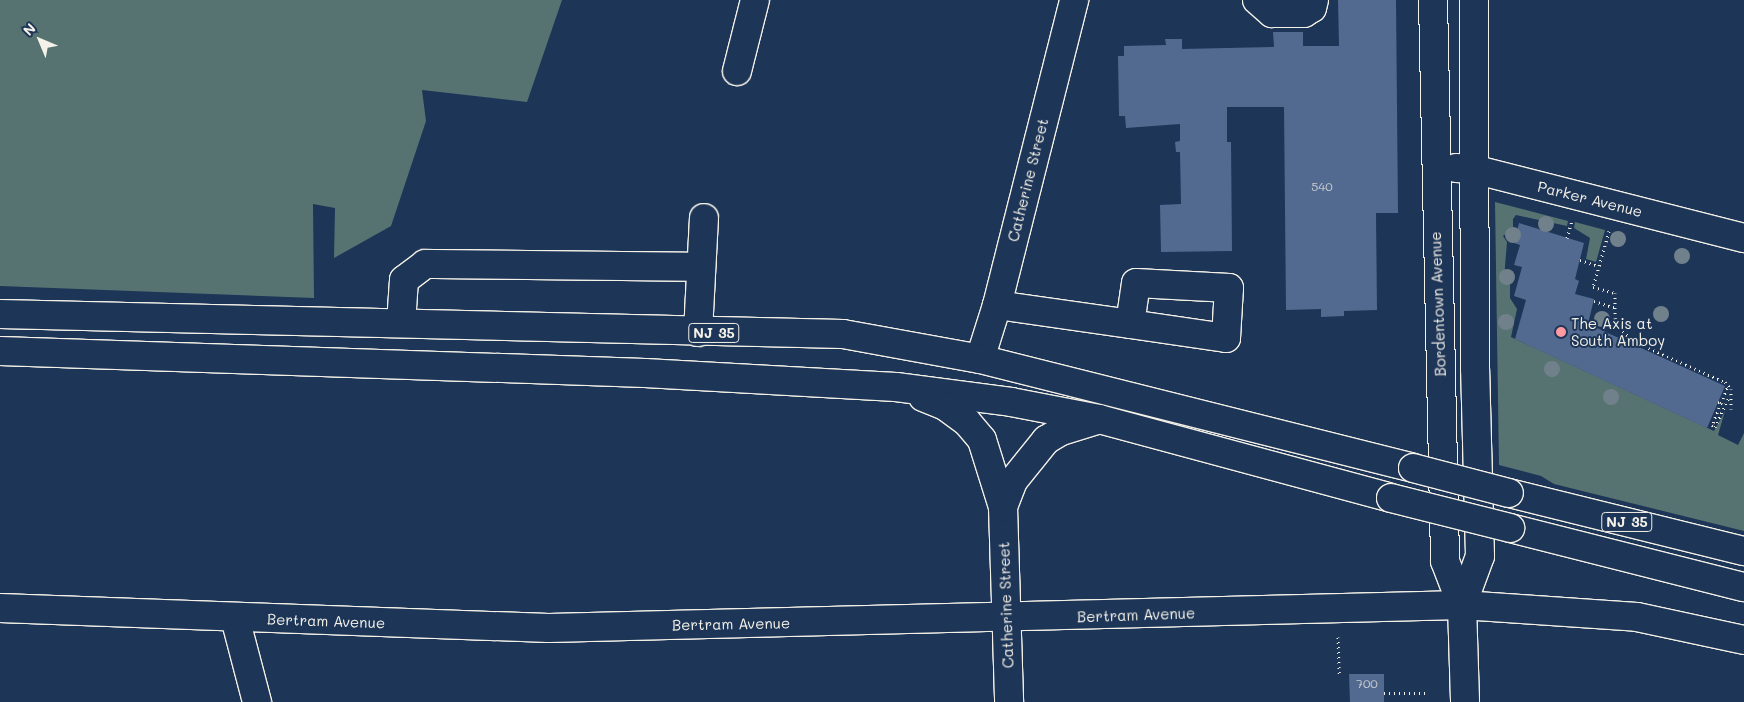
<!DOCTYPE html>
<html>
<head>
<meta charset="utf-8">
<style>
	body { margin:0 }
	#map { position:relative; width:1744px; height:702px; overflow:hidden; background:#1d3557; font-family:Mali,sans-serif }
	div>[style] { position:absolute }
	.green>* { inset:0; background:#567371 }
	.building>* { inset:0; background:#536a90 }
	.path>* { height:3px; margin-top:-1.5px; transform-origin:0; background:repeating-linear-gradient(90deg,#f4f1e8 0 1px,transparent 0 5px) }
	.roads { filter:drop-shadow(1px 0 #f4f1e8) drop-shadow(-1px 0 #f4f1e8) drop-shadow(0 1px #f4f1e8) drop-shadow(0 -1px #f4f1e8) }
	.minor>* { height:28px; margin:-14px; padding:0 14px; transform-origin:14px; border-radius:14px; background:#1d3557 }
	.highway>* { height:28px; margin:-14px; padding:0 14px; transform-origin:14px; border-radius:14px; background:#1d3557 }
	.bridges { filter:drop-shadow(1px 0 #f4f1e8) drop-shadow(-1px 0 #f4f1e8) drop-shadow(0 1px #f4f1e8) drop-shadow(0 -1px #f4f1e8) }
	.highway-bridge>* { height:28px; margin:-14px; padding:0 14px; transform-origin:14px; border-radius:14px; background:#1d3557 }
	.trees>* { width:16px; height:16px; margin:-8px; border-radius:50%; background:#71818c }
	.dots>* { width:14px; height:14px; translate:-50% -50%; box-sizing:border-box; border:2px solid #1d3557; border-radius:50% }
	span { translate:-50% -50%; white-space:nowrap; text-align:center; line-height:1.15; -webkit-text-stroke:4px #1d3557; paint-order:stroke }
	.number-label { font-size:12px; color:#cccfd2 }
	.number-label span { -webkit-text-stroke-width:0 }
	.shield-label span { padding:1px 4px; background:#1d3557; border:1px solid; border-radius:4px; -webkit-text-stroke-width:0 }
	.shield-label { font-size:14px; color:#f4f1e8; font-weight:700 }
	.street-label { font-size:15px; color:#f4f1e8 }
	.poi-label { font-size:15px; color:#f4f1e8 }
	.left { translate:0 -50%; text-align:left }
	.north { position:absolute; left:15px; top:15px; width:50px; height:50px; -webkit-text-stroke:4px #1d3557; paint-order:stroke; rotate:315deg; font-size:14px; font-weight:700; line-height:20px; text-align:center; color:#f4f1e8 }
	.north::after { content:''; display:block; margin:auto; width:18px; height:22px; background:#f4f1e8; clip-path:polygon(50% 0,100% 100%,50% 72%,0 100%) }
</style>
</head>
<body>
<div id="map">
	<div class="green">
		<i style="clip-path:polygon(0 0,562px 0,527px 102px,422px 90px,426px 121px,391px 226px,334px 258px,335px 208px,313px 204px,314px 298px,0 286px)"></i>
		<i style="clip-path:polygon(1495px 202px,1568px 221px,1567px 226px,1516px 215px,1513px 219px,1513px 228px,1503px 236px,1507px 242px,1504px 279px,1510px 285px,1510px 298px,1517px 309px,1511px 337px,1714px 431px,1725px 411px,1718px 435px,1738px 445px,1744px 433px,1744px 531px,1554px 484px,1541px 476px,1499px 465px)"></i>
		<i style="clip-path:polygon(1575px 222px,1605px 230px,1596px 262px,1586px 259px,1590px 238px,1574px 228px)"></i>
	</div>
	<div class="building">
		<i style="clip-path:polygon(1338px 0,1396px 0,1398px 213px,1376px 213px,1377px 310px,1344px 311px,1344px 316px,1321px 317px,1321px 309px,1286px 310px,1284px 107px,1227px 107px,1227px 142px,1231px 142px,1232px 251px,1161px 252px,1160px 205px,1181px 204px,1180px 152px,1176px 152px,1175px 142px,1180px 141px,1180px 124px,1126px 128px,1125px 116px,1119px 116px,1118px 56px,1124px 56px,1124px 46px,1166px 45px,1165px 39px,1182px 39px,1182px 49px,1274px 47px,1273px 32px,1303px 32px,1303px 46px,1339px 46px)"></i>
		<i style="clip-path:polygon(1519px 223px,1584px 243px,1575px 279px,1579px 281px,1575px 294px,1594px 299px,1588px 324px,1725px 386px,1707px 428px,1515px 339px,1526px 300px,1514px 296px,1522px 267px,1514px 265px,1520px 245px,1514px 243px)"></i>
		<i style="clip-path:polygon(1349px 674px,1384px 674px,1384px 702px,1350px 702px)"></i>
	</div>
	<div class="path">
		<i style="left:1609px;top:231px;width:58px;rotate:105.9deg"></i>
		<i style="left:1593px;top:287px;width:23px;rotate:15deg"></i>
		<i style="left:1615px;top:293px;width:25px;rotate:90deg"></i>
		<i style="left:1615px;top:318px;width:11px;rotate:68deg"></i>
		<i style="left:1619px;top:328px;width:21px;rotate:41deg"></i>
		<i style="left:1635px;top:342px;width:98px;rotate:24deg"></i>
		<i style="left:1725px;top:382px;width:9px;rotate:49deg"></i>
		<i style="left:1731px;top:389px;width:20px;rotate:90deg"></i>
		<i style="left:1567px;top:238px;width:18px;rotate:-74deg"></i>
		<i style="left:1580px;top:260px;width:20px;rotate:18deg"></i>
		<i style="left:1594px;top:301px;width:22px;rotate:18deg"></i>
		<i style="left:1718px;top:402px;width:3px;rotate:18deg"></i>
		<i style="left:1721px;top:403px;width:24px;rotate:112deg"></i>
		<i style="left:1712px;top:425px;width:4px;rotate:34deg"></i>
		<i style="left:1715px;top:427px;width:35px;rotate:-65deg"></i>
		<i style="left:1721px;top:403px;width:18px;rotate:-68deg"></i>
		<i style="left:1338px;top:637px;width:38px;rotate:88deg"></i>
		<i style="left:1384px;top:693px;width:45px"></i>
	</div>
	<div class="roads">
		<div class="minor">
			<i style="left:1257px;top:0;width:20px;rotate:41deg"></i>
			<i style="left:1272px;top:13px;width:32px"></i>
			<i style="left:1304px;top:13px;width:9px;rotate:-32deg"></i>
			<i style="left:1312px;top:8px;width:8px;rotate:-76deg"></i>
			<i style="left:1433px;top:0;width:561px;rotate:88.77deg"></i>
			<i style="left:1445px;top:561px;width:47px;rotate:68.9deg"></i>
			<i style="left:1462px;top:605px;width:97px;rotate:88.2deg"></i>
			<i style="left:737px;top:71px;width:73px;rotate:-75.8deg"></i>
			<i style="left:1456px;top:168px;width:17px;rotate:3deg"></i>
			<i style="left:1473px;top:169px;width:280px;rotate:14.3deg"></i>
			<i style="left:997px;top:305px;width:134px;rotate:8.1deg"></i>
			<i style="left:1130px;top:324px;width:97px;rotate:8.3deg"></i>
			<i style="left:1226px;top:338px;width:50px;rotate:-86.6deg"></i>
			<i style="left:1229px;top:288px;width:93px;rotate:-176.9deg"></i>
			<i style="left:1136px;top:283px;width:41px;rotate:98.3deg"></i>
			<i style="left:401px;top:323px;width:43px;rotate:-86deg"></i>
			<i style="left:404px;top:280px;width:26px;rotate:-37deg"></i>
			<i style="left:425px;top:264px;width:276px;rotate:0.6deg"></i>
			<i style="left:698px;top:332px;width:114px;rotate:-87deg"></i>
			<i style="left:980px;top:359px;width:57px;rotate:-72.5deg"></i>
			<i style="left:997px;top:305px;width:315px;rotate:-75.8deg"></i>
			<i style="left:1003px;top:507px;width:195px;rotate:88.2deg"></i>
			<i style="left:1462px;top:605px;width:52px;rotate:-69.8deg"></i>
			<i style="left:1480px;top:556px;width:187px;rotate:-91.5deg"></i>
			<i style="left:1475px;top:369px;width:369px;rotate:-90.2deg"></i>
			<i style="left:0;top:608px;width:549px;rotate:2.09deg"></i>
			<i style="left:549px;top:628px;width:913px;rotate:-1.44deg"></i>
			<i style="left:235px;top:618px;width:87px;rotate:75.3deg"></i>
		</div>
		<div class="highway">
			<i style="left:0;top:314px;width:843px;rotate:1.36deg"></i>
			<i style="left:843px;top:334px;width:139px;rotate:10.3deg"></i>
			<i style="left:980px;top:359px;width:447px;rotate:14.1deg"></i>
			<i style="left:0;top:351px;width:645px;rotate:1.95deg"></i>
			<i style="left:645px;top:373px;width:251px;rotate:3.2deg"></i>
			<i style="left:896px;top:387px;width:116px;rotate:7.4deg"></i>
			<i style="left:1011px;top:402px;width:90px;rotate:10.9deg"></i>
			<i style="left:1099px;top:419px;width:302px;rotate:15.1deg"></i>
			<i style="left:923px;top:397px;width:24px;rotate:22deg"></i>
			<i style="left:945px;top:406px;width:27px;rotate:36deg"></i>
			<i style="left:967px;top:422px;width:23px;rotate:50deg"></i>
			<i style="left:982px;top:440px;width:70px;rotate:72.6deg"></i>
			<i style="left:1509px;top:493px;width:242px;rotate:13.9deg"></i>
			<i style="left:1003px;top:507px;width:28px;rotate:-69deg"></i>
			<i style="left:1013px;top:481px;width:53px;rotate:-51.2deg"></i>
			<i style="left:1046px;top:440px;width:17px;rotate:-31deg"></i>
			<i style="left:1061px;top:431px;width:38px;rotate:-17deg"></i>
			<i style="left:1510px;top:528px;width:241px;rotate:14.2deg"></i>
			<i style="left:1462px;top:605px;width:175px;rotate:3.9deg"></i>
			<i style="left:1637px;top:617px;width:109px;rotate:12.1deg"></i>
		</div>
	</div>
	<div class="bridges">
		<div class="highway-bridge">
			<i style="left:1413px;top:468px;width:99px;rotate:14.6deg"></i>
			<i style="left:1391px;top:498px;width:123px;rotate:14.1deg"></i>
		</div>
	</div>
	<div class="trees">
		<i style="left:1546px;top:224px"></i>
		<i style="left:1513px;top:235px"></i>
		<i style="left:1618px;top:239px"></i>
		<i style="left:1682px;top:256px"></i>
		<i style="left:1507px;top:277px"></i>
		<i style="left:1661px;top:314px"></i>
		<i style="left:1602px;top:319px"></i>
		<i style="left:1506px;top:322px"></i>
		<i style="left:1552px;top:369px"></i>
		<i style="left:1611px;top:397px"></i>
	</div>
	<div class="dots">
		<i style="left:1561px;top:332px;background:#ff9aa2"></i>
	</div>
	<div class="number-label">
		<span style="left:1322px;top:187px">540</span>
		<span style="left:1367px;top:684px">700</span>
	</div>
	<div class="shield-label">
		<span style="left:714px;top:333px">NJ 35</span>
		<span style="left:1627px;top:522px">NJ 35</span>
	</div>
	<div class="street-label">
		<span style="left:1028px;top:180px;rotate:-76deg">Catherine Street</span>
		<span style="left:1590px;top:199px;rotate:14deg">Parker Avenue</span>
		<span style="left:1438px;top:304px;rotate:-92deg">Bordentown Avenue</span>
		<span style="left:1006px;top:605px;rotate:-92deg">Catherine Street</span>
		<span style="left:1136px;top:615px;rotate:-2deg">Bertram Avenue</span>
		<span style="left:326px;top:621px;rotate:2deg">Bertram Avenue</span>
		<span style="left:731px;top:624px;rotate:-1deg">Bertram Avenue</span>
	</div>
	<div class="poi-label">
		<span class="left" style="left:1571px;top:332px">The Axis at<br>South Amboy</span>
	</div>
	<div class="north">N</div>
</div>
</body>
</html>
